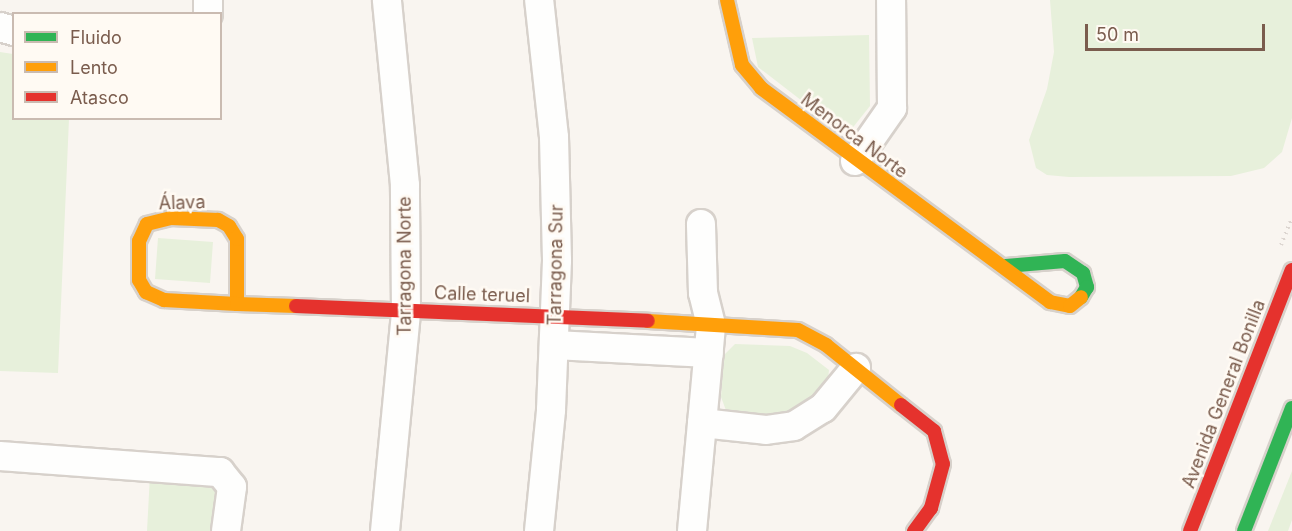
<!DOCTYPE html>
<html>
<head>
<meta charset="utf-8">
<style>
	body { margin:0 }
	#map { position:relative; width:1292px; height:531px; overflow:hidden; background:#f9f5f0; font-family:Inter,sans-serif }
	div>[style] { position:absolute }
	.green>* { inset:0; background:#e7f0db }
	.path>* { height:4px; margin-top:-2px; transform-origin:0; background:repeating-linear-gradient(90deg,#dcd5d0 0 1.5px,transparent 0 6px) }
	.roads { filter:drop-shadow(2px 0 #d7d1cb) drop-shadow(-2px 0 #d7d1cb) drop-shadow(0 2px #d7d1cb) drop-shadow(0 -2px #d7d1cb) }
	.street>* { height:28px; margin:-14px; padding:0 14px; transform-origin:14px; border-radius:14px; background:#fefefd }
	.fast>* { height:14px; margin:-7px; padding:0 7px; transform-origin:7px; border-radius:7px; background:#30b455 }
	.slow>* { height:14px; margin:-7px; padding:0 7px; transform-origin:7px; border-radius:7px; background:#ff9f0a }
	.jam>* { height:14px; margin:-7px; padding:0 7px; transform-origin:7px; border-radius:7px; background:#e5322d }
	span { translate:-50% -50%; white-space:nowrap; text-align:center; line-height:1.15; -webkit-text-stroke:5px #fffaf3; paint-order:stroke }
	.street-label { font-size:18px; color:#7a5c4d }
	.legend { position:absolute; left:12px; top:12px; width:210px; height:108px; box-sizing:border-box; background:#fffaf3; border:2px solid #cabbb1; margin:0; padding:8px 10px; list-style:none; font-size:18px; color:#7a5c4d }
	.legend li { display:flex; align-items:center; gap:12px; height:30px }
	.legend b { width:30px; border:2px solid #cabbb1 }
	.scale { position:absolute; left:1085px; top:24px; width:180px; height:27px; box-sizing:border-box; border:3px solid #7a5c4d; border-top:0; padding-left:8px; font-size:18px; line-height:21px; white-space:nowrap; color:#7a5c4d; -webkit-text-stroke:4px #fffaf3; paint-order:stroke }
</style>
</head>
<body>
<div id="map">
	<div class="green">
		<i style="clip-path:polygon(1050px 0,1292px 0,1292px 118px,1282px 152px,1264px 168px,1231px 176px,1069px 177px,1047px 175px,1036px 168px,1029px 140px,1047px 89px,1054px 52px)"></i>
		<i style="clip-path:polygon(869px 35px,870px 106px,850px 131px,841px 131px,758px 67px,752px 38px)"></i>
		<i style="clip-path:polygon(0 52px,13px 54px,14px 118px,69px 119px,58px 373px,0 371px)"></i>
		<i style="clip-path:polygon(158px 238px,213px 242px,210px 283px,155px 279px)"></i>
		<i style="clip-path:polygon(735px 344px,790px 346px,807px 353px,829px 370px,827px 389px,784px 418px,727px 413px,721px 397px,724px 355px)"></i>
		<i style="clip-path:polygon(1292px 471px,1292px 520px,1288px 531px,1268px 531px)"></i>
		<i style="clip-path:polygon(150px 475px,223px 485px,218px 531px,147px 531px)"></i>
	</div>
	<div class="path">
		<i style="left:1281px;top:245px;width:29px;rotate:-68deg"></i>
	</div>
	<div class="roads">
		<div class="street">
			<i style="left:208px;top:14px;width:14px;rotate:-90deg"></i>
			<i style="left:0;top:27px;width:15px;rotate:16deg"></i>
			<i style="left:855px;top:161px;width:65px;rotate:-55.1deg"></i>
			<i style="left:892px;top:108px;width:108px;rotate:-90.5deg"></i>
			<i style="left:554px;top:345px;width:155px;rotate:3deg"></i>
			<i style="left:702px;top:423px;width:64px;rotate:6.2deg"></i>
			<i style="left:766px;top:430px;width:28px;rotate:-8deg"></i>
			<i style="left:794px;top:426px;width:34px;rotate:-32deg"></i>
			<i style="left:823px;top:408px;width:52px;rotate:-50.5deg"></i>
			<i style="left:0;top:456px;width:221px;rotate:4.2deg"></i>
			<i style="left:220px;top:472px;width:19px;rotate:51deg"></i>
			<i style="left:232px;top:487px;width:44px;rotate:97.8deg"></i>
			<i style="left:385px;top:531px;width:221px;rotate:-84.5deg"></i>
			<i style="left:406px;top:311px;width:126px;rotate:-90.5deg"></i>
			<i style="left:405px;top:185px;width:186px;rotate:-95.6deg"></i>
			<i style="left:539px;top:531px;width:122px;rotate:-84.3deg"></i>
			<i style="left:551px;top:410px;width:150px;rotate:-87.7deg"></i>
			<i style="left:557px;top:260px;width:123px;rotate:-91.4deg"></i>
			<i style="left:554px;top:137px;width:138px;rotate:-96.2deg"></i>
			<i style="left:692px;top:531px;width:207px;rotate:-84.7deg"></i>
			<i style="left:711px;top:325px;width:33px;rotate:-104deg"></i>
			<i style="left:703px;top:293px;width:69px;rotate:-91.7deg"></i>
		</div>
		<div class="fast">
			<i style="left:1006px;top:266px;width:59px;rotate:-4.8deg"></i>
			<i style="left:1065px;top:261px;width:22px;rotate:34deg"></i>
			<i style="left:1083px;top:273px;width:15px;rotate:74deg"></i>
			<i style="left:1087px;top:287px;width:12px;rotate:121deg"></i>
			<i style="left:1244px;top:531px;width:132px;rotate:-68.7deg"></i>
		</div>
		<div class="slow">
			<i style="left:727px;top:0;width:67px;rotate:77deg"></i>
			<i style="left:742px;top:65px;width:30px;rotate:50deg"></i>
			<i style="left:761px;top:88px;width:360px;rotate:36.5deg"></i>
			<i style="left:1050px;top:302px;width:20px;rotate:11deg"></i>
			<i style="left:1070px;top:306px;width:14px;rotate:-39deg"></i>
			<i style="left:237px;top:304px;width:65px;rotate:-90deg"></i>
			<i style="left:237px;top:239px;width:15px;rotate:-122deg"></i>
			<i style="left:229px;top:226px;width:13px;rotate:-151deg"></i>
			<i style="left:218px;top:220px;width:47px;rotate:-177.6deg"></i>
			<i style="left:171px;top:218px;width:25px;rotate:166deg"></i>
			<i style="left:147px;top:224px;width:19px;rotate:115deg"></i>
			<i style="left:139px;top:241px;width:39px;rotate:90deg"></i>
			<i style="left:139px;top:280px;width:14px;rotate:60deg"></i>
			<i style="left:146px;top:292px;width:20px;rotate:24deg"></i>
			<i style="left:164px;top:300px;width:73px;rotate:3.1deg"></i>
			<i style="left:237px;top:304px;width:59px;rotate:1.9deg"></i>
			<i style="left:648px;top:321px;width:150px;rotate:3.4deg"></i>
			<i style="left:798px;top:330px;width:32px;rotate:28deg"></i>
			<i style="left:826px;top:345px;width:96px;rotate:38.7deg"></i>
		</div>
		<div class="jam">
			<i style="left:296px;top:306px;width:352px;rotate:2.4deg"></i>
			<i style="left:901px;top:405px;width:42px;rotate:38.2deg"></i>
			<i style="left:934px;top:431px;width:34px;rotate:75deg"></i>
			<i style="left:943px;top:464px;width:46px;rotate:105.3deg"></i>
			<i style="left:931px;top:508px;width:29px;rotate:126deg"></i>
			<i style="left:1190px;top:531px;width:280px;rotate:-68.7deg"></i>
		</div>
	</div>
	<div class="street-label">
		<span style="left:854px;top:136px;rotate:37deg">Menorca Norte</span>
		<span style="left:182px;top:203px;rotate:-2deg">Álava</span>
		<span style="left:556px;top:265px;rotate:-89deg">Tarragona Sur</span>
		<span style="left:405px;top:266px;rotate:-90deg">Tarragona Norte</span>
		<span style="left:482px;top:295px;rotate:2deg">Calle teruel</span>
		<span style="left:1224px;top:394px;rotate:-69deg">Avenida General Bonilla</span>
	</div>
	<ul class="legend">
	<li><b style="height:8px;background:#30b455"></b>Fluido</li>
	<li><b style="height:8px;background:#ff9f0a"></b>Lento</li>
	<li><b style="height:8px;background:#e5322d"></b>Atasco</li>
	</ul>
	<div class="scale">50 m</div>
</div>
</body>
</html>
